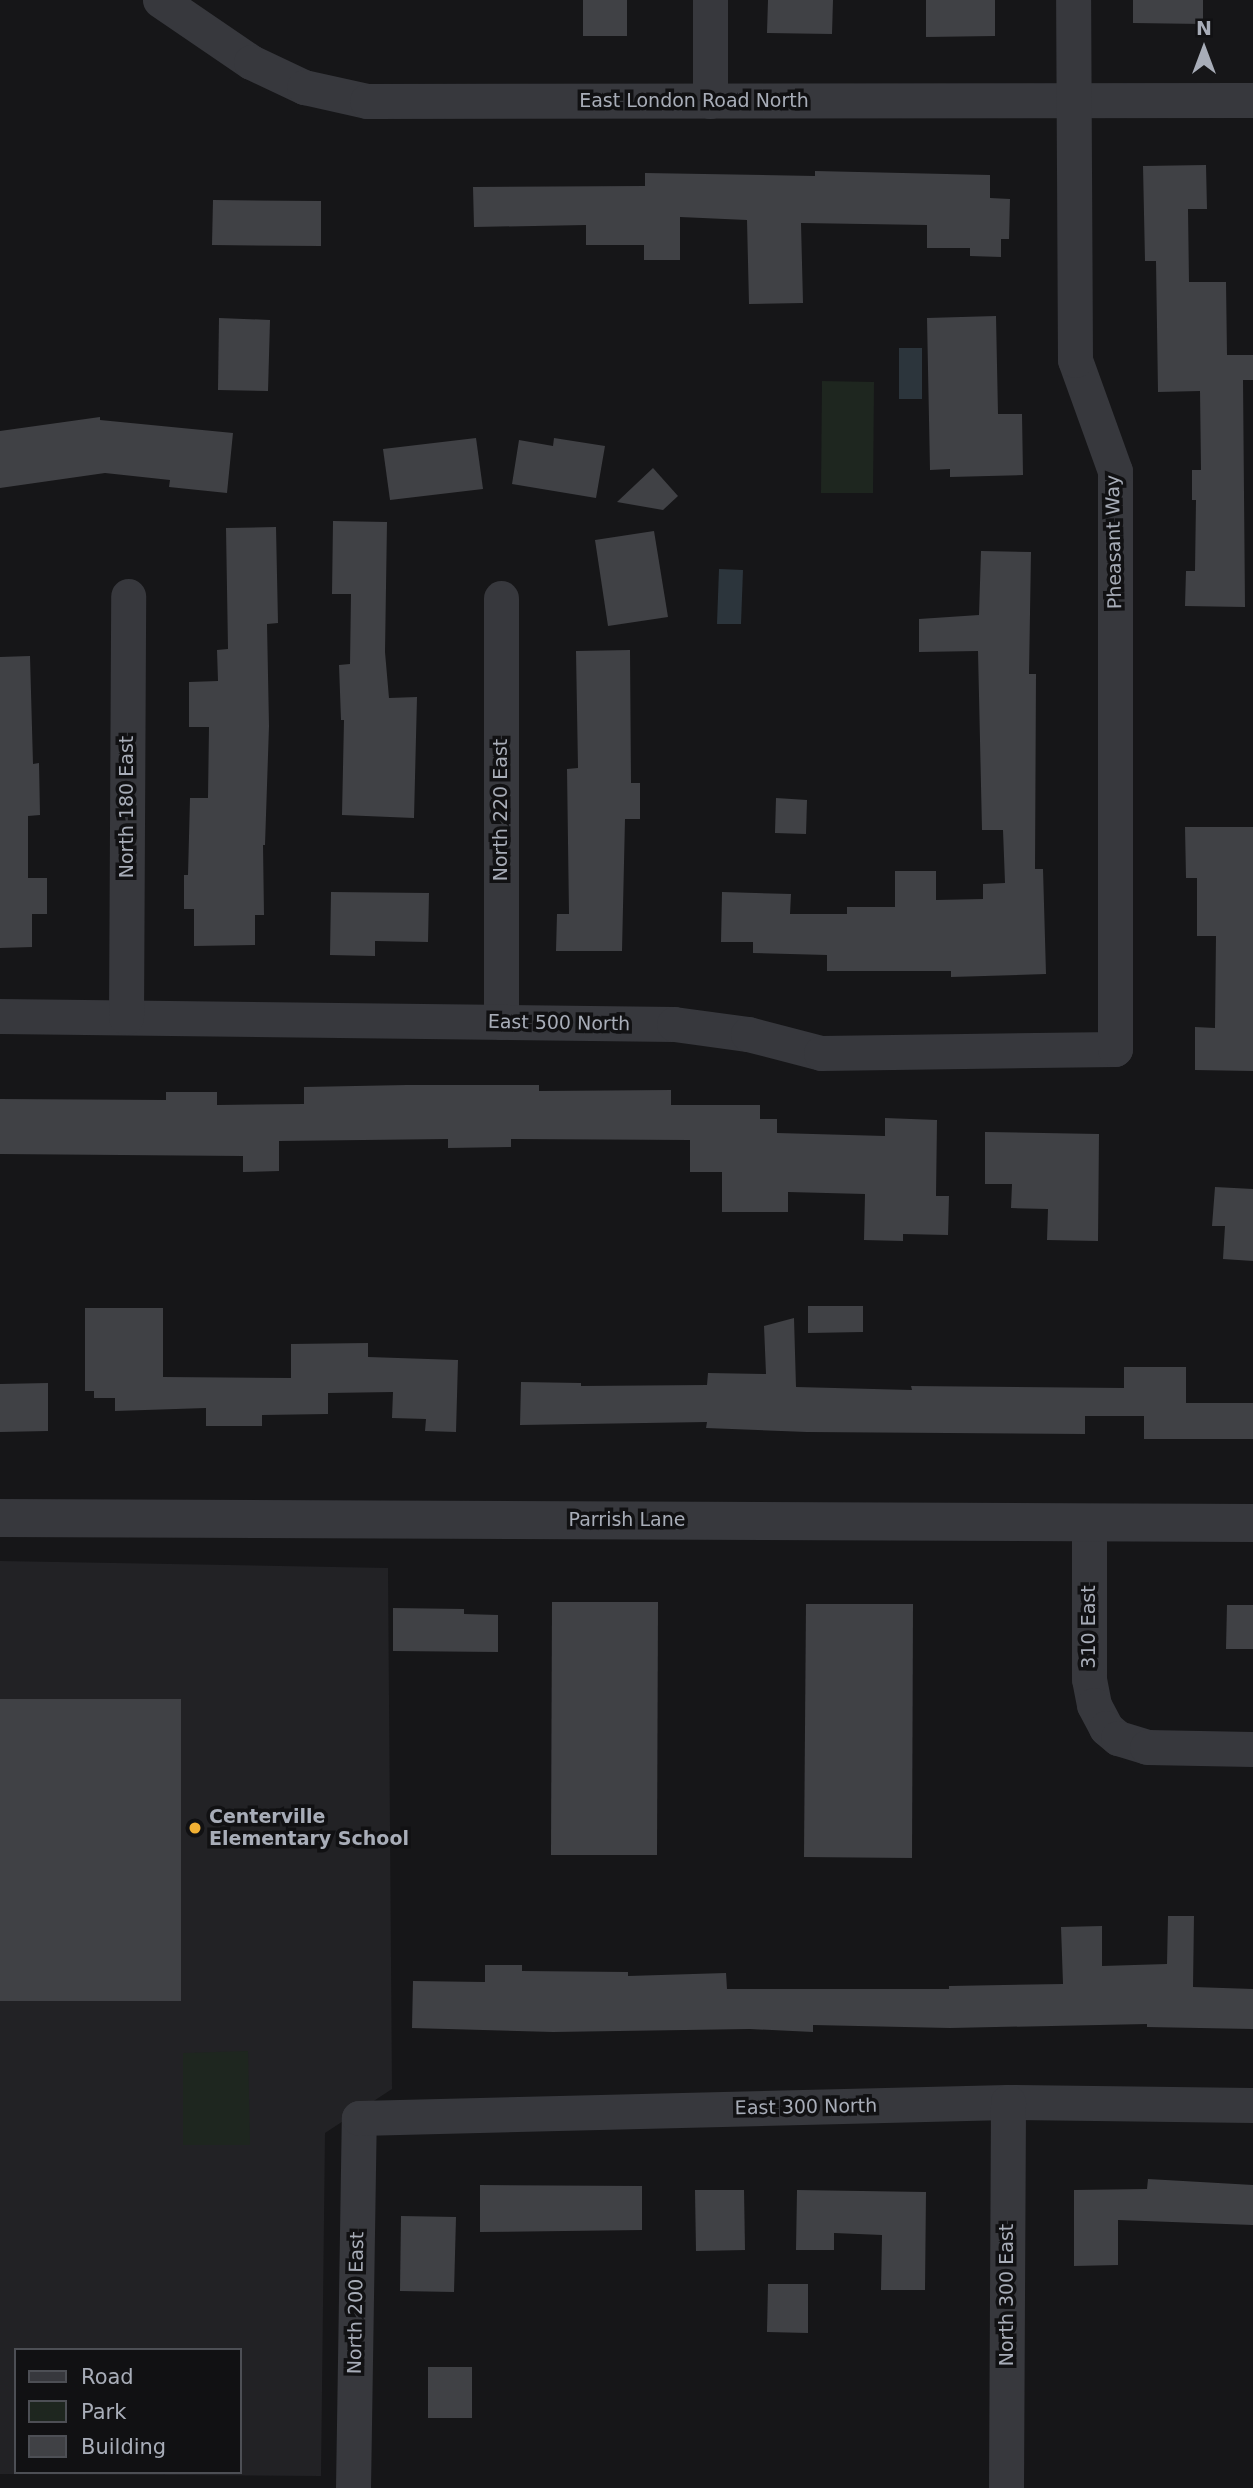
<!DOCTYPE html>
<html>
<head>
<meta charset="utf-8">
<style>
	body { margin:0 }
	#map { position:relative; width:1253px; height:2488px; overflow:hidden; background:#161618; font-family:"DejaVu Sans",sans-serif }
	div>[style] { position:absolute }
	.built>* { inset:0; background:#222225 }
	.green>* { inset:0; background:#1e261f }
	.water>* { inset:0; background:#2c353c }
	.building>* { inset:0; background:#404145 }
	.minor>* { height:35px; margin:-17.5px; padding:0 17.5px; transform-origin:17.5px; border-radius:17.5px; background:#37383d }
	.tertiary>* { height:38px; margin:-19px; padding:0 19px; transform-origin:19px; border-radius:19px; background:#37383d }
	.dots>* { width:19px; height:19px; translate:-50% -50%; box-sizing:border-box; border:4px solid #111113; border-radius:50% }
	span { translate:-50% -50%; white-space:nowrap; text-align:center; line-height:1.15; -webkit-text-stroke:7px #111113; paint-order:stroke }
	.street-label { font-size:19px; color:#a8adb8 }
	.poi-label { font-size:19px; color:#a8adb8; font-weight:700 }
	.left { translate:0 -50%; text-align:left }
	.legend { position:absolute; left:14px; top:2348px; width:228px; height:126px; box-sizing:border-box; background:#111113; border:2px solid #4d4f55; margin:0; padding:9px 12px; list-style:none; font-size:21px; color:#a8adb8 }
	.legend li { display:flex; align-items:center; gap:14px; height:35px }
	.legend b { width:35px; border:2px solid #4d4f55 }
	.north { position:absolute; left:1169px; top:14px; width:70px; height:70px; -webkit-text-stroke:5px #111113; paint-order:stroke; rotate:0deg; font-size:19px; font-weight:700; line-height:28px; text-align:center; color:#a8adb8 }
	.north::after { content:''; display:block; margin:auto; width:24px; height:32px; background:#a8adb8; clip-path:polygon(50% 0,100% 100%,50% 72%,0 100%) }
</style>
</head>
<body>
<div id="map">
	<div class="built">
		<i style="clip-path:polygon(evenodd,0 1561px,388px 1568px,392px 2089px,325px 2133px,321px 2476px,0 2474px,0 1561px,16px 2350px,240px 2350px,240px 2472px,16px 2472px,16px 2350px)"></i>
	</div>
	<div class="green">
		<i style="clip-path:polygon(822px 381px,874px 382px,873px 493px,821px 493px)"></i>
		<i style="clip-path:polygon(248px 2051px,250px 2145px,183px 2145px,183px 2053px)"></i>
	</div>
	<div class="water">
		<i style="clip-path:polygon(899px 348px,922px 348px,922px 399px,899px 399px)"></i>
		<i style="clip-path:polygon(719px 569px,743px 570px,741px 624px,717px 624px)"></i>
	</div>
	<div class="building">
		<i style="clip-path:polygon(583px 0,627px 0,627px 36px,583px 36px)"></i>
		<i style="clip-path:polygon(768px 0,833px 0,832px 34px,767px 33px)"></i>
		<i style="clip-path:polygon(926px 0,995px 0,995px 36px,926px 37px)"></i>
		<i style="clip-path:polygon(1133px 0,1203px 0,1203px 24px,1133px 23px)"></i>
		<i style="clip-path:polygon(1206px 165px,1207px 209px,1188px 209px,1189px 282px,1226px 282px,1227px 355px,1253px 355px,1253px 380px,1243px 380px,1245px 607px,1185px 606px,1186px 571px,1195px 571px,1196px 500px,1192px 500px,1192px 470px,1201px 470px,1200px 391px,1158px 392px,1156px 261px,1145px 261px,1143px 166px)"></i>
		<i style="clip-path:polygon(815px 171px,990px 175px,990px 198px,1010px 199px,1009px 239px,1001px 239px,1001px 257px,970px 256px,970px 248px,927px 248px,927px 225px,801px 223px,803px 303px,749px 304px,747px 220px,680px 217px,680px 260px,644px 260px,644px 245px,586px 245px,586px 225px,474px 227px,473px 187px,645px 186px,645px 173px,815px 176px)"></i>
		<i style="clip-path:polygon(213px 200px,321px 201px,321px 246px,212px 245px)"></i>
		<i style="clip-path:polygon(996px 316px,998px 414px,1022px 414px,1023px 475px,950px 477px,950px 469px,930px 470px,927px 318px)"></i>
		<i style="clip-path:polygon(219px 318px,270px 320px,268px 391px,218px 390px)"></i>
		<i style="clip-path:polygon(100px 417px,100px 420px,233px 433px,227px 493px,169px 487px,170px 480px,105px 473px,0 488px,0 431px)"></i>
		<i style="clip-path:polygon(476px 438px,483px 489px,390px 500px,383px 449px)"></i>
		<i style="clip-path:polygon(554px 438px,605px 446px,596px 498px,512px 484px,519px 440px,553px 446px)"></i>
		<i style="clip-path:polygon(653px 468px,678px 496px,663px 510px,617px 502px)"></i>
		<i style="clip-path:polygon(333px 521px,387px 522px,385px 652px,389px 698px,417px 697px,414px 818px,342px 815px,344px 720px,341px 720px,339px 665px,350px 664px,351px 594px,332px 594px)"></i>
		<i style="clip-path:polygon(276px 527px,278px 623px,267px 624px,269px 726px,265px 845px,263px 845px,264px 915px,255px 915px,255px 945px,194px 946px,194px 909px,184px 909px,184px 875px,188px 875px,190px 798px,208px 798px,209px 727px,189px 727px,189px 682px,218px 681px,217px 650px,228px 649px,226px 528px)"></i>
		<i style="clip-path:polygon(654px 531px,668px 617px,608px 626px,595px 540px)"></i>
		<i style="clip-path:polygon(981px 551px,1031px 552px,1029px 674px,1036px 674px,1035px 869px,1043px 869px,1046px 974px,951px 977px,951px 971px,827px 971px,827px 955px,753px 953px,753px 942px,721px 942px,722px 892px,791px 894px,790px 914px,847px 914px,847px 907px,895px 907px,895px 871px,936px 871px,936px 900px,983px 899px,983px 884px,1005px 883px,1003px 830px,982px 830px,978px 651px,919px 652px,919px 619px,979px 615px)"></i>
		<i style="clip-path:polygon(630px 650px,631px 783px,640px 783px,640px 819px,625px 819px,622px 951px,556px 951px,557px 914px,569px 914px,567px 769px,578px 768px,576px 651px)"></i>
		<i style="clip-path:polygon(30px 656px,33px 764px,39px 763px,40px 815px,28px 816px,28px 878px,47px 878px,47px 914px,32px 914px,32px 947px,0 948px,0 657px)"></i>
		<i style="clip-path:polygon(776px 798px,807px 800px,806px 834px,775px 833px)"></i>
		<i style="clip-path:polygon(1185px 827px,1253px 827px,1253px 1071px,1195px 1070px,1195px 1027px,1215px 1028px,1216px 936px,1197px 936px,1197px 878px,1186px 878px)"></i>
		<i style="clip-path:polygon(331px 892px,429px 893px,428px 942px,375px 941px,375px 956px,330px 955px)"></i>
		<i style="clip-path:polygon(407px 1085px,539px 1085px,539px 1091px,671px 1090px,671px 1105px,760px 1105px,760px 1119px,777px 1119px,777px 1133px,885px 1136px,885px 1118px,937px 1120px,936px 1196px,949px 1196px,948px 1235px,903px 1234px,903px 1241px,864px 1240px,865px 1194px,788px 1192px,788px 1212px,722px 1212px,722px 1172px,690px 1172px,690px 1140px,511px 1139px,511px 1147px,448px 1148px,448px 1139px,279px 1141px,279px 1171px,243px 1172px,243px 1156px,0 1154px,0 1099px,166px 1100px,166px 1092px,217px 1092px,217px 1105px,304px 1104px,304px 1087px)"></i>
		<i style="clip-path:polygon(985px 1132px,1099px 1134px,1098px 1241px,1047px 1240px,1048px 1209px,1011px 1208px,1012px 1184px,985px 1184px)"></i>
		<i style="clip-path:polygon(1215px 1187px,1253px 1189px,1253px 1261px,1223px 1259px,1225px 1226px,1212px 1226px)"></i>
		<i style="clip-path:polygon(808px 1306px,863px 1306px,863px 1332px,808px 1333px)"></i>
		<i style="clip-path:polygon(85px 1308px,163px 1308px,163px 1377px,291px 1378px,291px 1344px,368px 1343px,368px 1357px,458px 1360px,456px 1432px,425px 1431px,426px 1419px,392px 1418px,393px 1392px,328px 1393px,328px 1414px,262px 1415px,262px 1426px,206px 1426px,206px 1408px,115px 1411px,115px 1398px,94px 1398px,94px 1391px,85px 1391px)"></i>
		<i style="clip-path:polygon(794px 1318px,796px 1387px,912px 1390px,911px 1386px,1124px 1388px,1124px 1367px,1186px 1367px,1186px 1403px,1253px 1403px,1253px 1439px,1144px 1439px,1144px 1416px,1085px 1416px,1085px 1434px,807px 1432px,706px 1428px,707px 1422px,520px 1425px,521px 1382px,581px 1383px,581px 1386px,707px 1385px,708px 1373px,766px 1374px,764px 1326px)"></i>
		<i style="clip-path:polygon(48px 1383px,48px 1431px,0 1432px,0 1384px)"></i>
		<i style="clip-path:polygon(552px 1602px,658px 1602px,657px 1855px,551px 1855px)"></i>
		<i style="clip-path:polygon(806px 1604px,913px 1604px,912px 1858px,804px 1857px)"></i>
		<i style="clip-path:polygon(1227px 1605px,1253px 1605px,1253px 1649px,1226px 1649px)"></i>
		<i style="clip-path:polygon(393px 1608px,464px 1609px,464px 1614px,498px 1615px,498px 1652px,393px 1651px)"></i>
		<i style="clip-path:polygon(0 1699px,181px 1699px,181px 2001px,0 2001px)"></i>
		<i style="clip-path:polygon(1168px 1916px,1194px 1916px,1193px 1987px,1253px 1989px,1253px 2029px,1147px 2027px,1147px 2024px,950px 2028px,813px 2025px,813px 2032px,750px 2029px,553px 2032px,412px 2028px,413px 1981px,485px 1982px,485px 1965px,522px 1965px,522px 1971px,628px 1972px,628px 1976px,726px 1973px,727px 1989px,949px 1989px,949px 1986px,1063px 1984px,1061px 1927px,1102px 1926px,1102px 1966px,1167px 1964px)"></i>
		<i style="clip-path:polygon(1148px 2179px,1253px 2185px,1253px 2225px,1118px 2220px,1118px 2265px,1074px 2266px,1074px 2190px,1147px 2189px)"></i>
		<i style="clip-path:polygon(480px 2185px,642px 2186px,642px 2230px,480px 2232px)"></i>
		<i style="clip-path:polygon(695px 2190px,744px 2190px,745px 2250px,696px 2251px)"></i>
		<i style="clip-path:polygon(797px 2190px,926px 2192px,925px 2290px,881px 2290px,882px 2235px,834px 2233px,834px 2250px,796px 2250px)"></i>
		<i style="clip-path:polygon(401px 2216px,456px 2217px,454px 2292px,400px 2291px)"></i>
		<i style="clip-path:polygon(768px 2284px,808px 2284px,808px 2333px,767px 2332px)"></i>
		<i style="clip-path:polygon(428px 2367px,472px 2367px,472px 2418px,428px 2418px)"></i>
	</div>
	<div class="minor">
		<i style="left:160px;top:0;width:110px;rotate:34.3deg"></i>
		<i style="left:251px;top:62px;width:59px;rotate:25.3deg"></i>
		<i style="left:304px;top:87px;width:65px;rotate:12.5deg"></i>
		<i style="left:367px;top:101px;width:886px;rotate:-0.06deg"></i>
		<i style="left:710px;top:0;width:101px;rotate:90deg"></i>
		<i style="left:501px;top:598px;width:424px;rotate:90deg"></i>
		<i style="left:0;top:1016px;width:674px;rotate:0.68deg"></i>
		<i style="left:674px;top:1024px;width:75px;rotate:7.7deg"></i>
		<i style="left:748px;top:1034px;width:75px;rotate:14.6deg"></i>
		<i style="left:821px;top:1053px;width:294px;rotate:-0.8deg"></i>
		<i style="left:1115px;top:1049px;width:578px;rotate:-90deg"></i>
		<i style="left:1115px;top:471px;width:118px;rotate:-109.8deg"></i>
		<i style="left:1075px;top:360px;width:360px;rotate:-90.3deg"></i>
		<i style="left:126px;top:1017px;width:421px;rotate:-89.7deg"></i>
		<i style="left:1089px;top:1523px;width:156px;rotate:90deg"></i>
		<i style="left:1089px;top:1679px;width:26px;rotate:79deg"></i>
		<i style="left:1094px;top:1705px;width:26px;rotate:62deg"></i>
		<i style="left:1106px;top:1728px;width:16px;rotate:40deg"></i>
		<i style="left:1118px;top:1738px;width:30px;rotate:17deg"></i>
		<i style="left:1147px;top:1747px;width:106px;rotate:1.1deg"></i>
		<i style="left:353px;top:2488px;width:370px;rotate:-89.1deg"></i>
		<i style="left:359px;top:2118px;width:649px;rotate:-1.41deg"></i>
		<i style="left:1008px;top:2102px;width:245px;rotate:0.7deg"></i>
		<i style="left:1006px;top:2488px;width:386px;rotate:-89.7deg"></i>
	</div>
	<div class="tertiary">
		<i style="left:0;top:1518px;width:1253px;rotate:0.23deg"></i>
	</div>
	<div class="dots">
		<i style="left:195px;top:1828px;background:#f2b134"></i>
	</div>
	<div class="street-label">
		<span style="left:694px;top:101px">East London Road North</span>
		<span style="left:1114px;top:542px;rotate:-91deg">Pheasant Way</span>
		<span style="left:127px;top:807px;rotate:-90deg">North 180 East</span>
		<span style="left:501px;top:810px;rotate:-90deg">North 220 East</span>
		<span style="left:559px;top:1023px;rotate:1deg">East 500 North</span>
		<span style="left:627px;top:1520px">Parrish Lane</span>
		<span style="left:1089px;top:1627px;rotate:-90deg">310 East</span>
		<span style="left:806px;top:2107px;rotate:-1deg">East 300 North</span>
		<span style="left:1007px;top:2295px;rotate:-90deg">North 300 East</span>
		<span style="left:356px;top:2303px;rotate:-89deg">North 200 East</span>
	</div>
	<div class="poi-label">
		<span class="left" style="left:209px;top:1828px">Centerville<br>Elementary School</span>
	</div>
	<ul class="legend">
	<li><b style="height:9px;background:#37383d"></b>Road</li>
	<li><b style="height:19px;background:#1e261f"></b>Park</li>
	<li><b style="height:19px;background:#404145"></b>Building</li>
	</ul>
	<div class="north">N</div>
</div>
</body>
</html>
